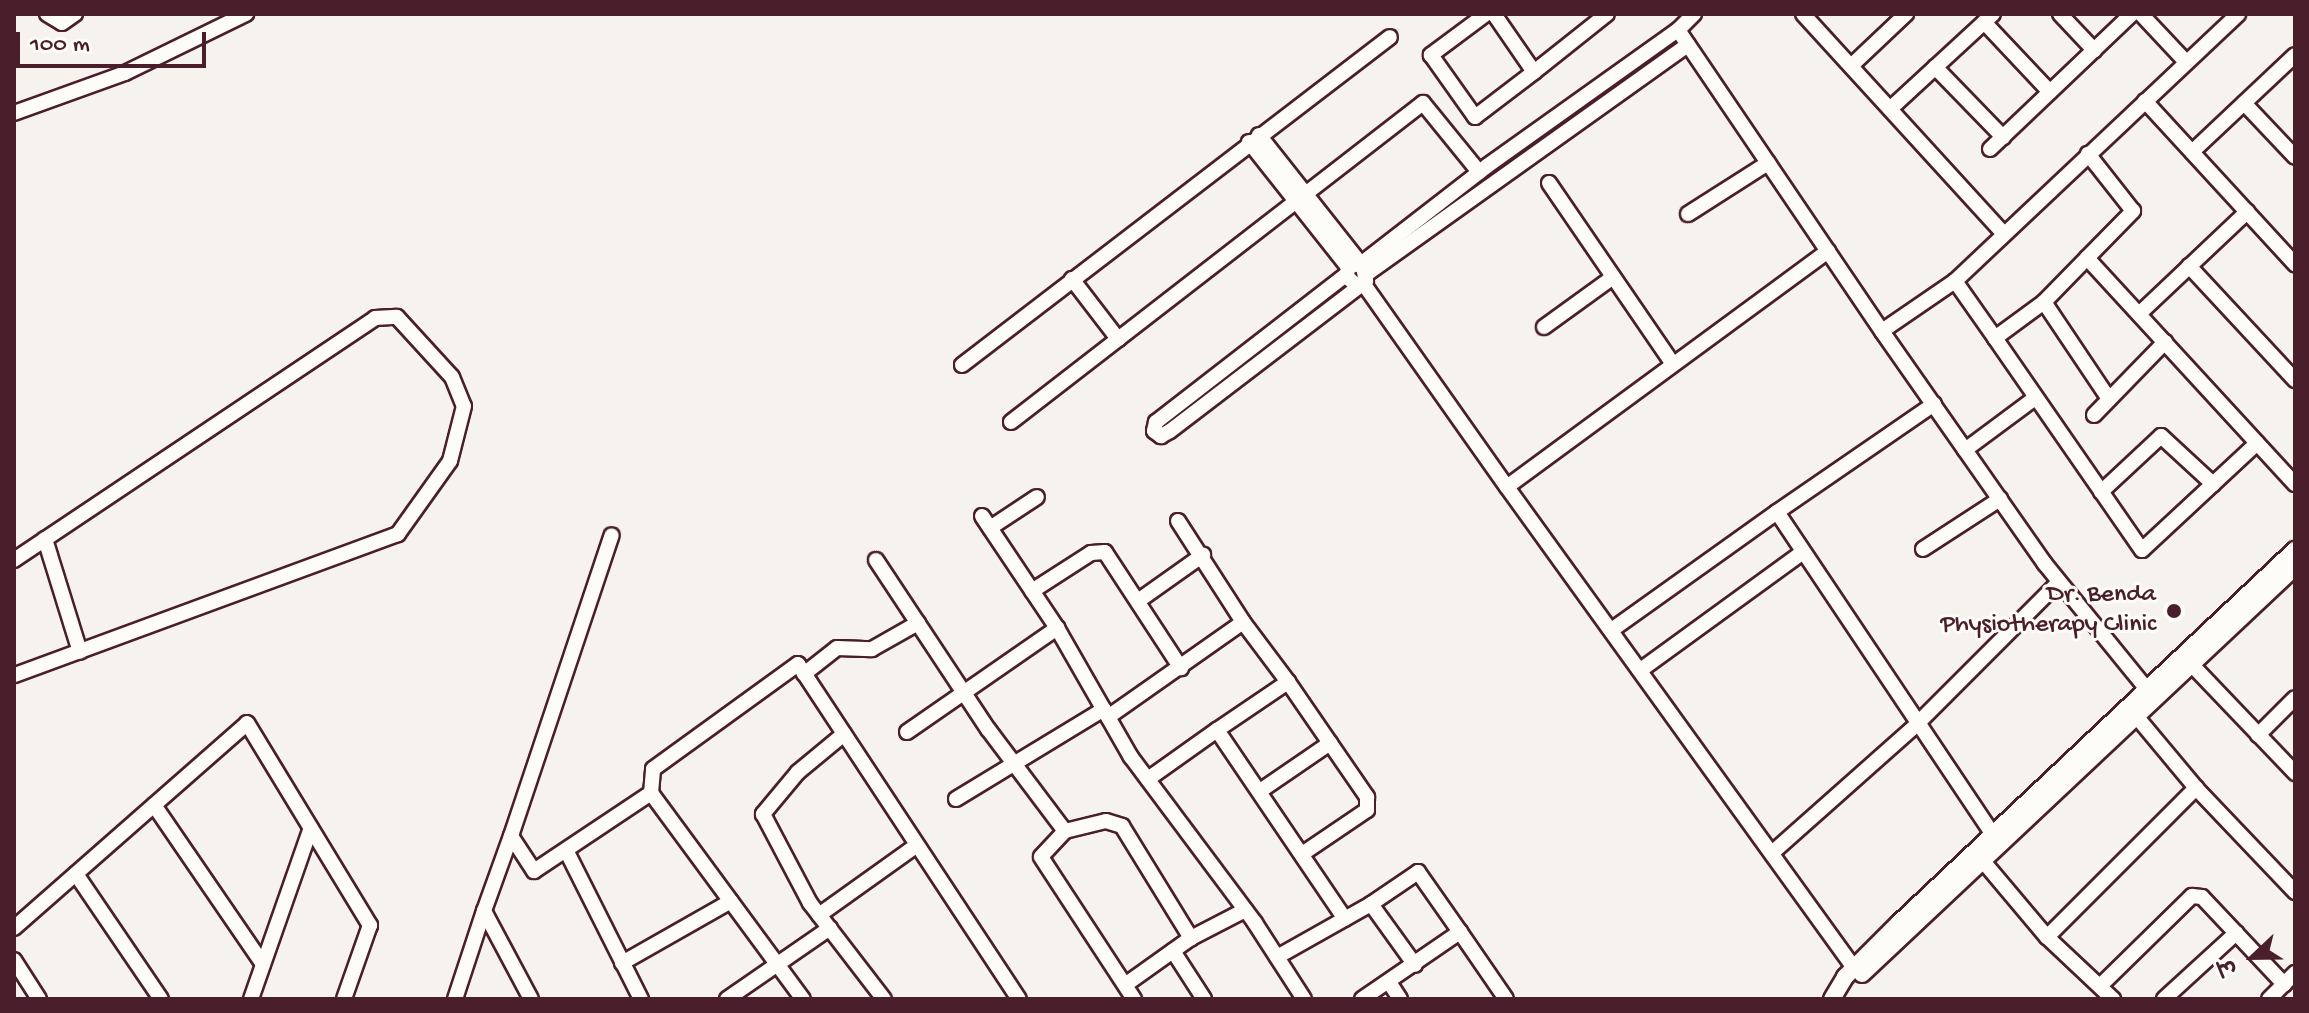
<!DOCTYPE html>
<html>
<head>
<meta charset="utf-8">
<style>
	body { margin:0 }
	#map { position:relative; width:2309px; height:1013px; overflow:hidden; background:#f6f3ef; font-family:"Gochi Hand","Playpen Sans Deva",sans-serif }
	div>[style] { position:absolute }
	.roads { filter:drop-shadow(2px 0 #4a1f2b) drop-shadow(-2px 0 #4a1f2b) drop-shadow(0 2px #4a1f2b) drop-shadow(0 -2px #4a1f2b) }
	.minor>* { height:14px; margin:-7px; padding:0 7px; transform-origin:7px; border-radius:7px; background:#fdfcf7 }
	.tertiary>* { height:16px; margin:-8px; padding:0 8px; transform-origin:8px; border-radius:8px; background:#fdfcf7 }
	.dots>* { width:22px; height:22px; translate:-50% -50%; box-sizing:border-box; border:4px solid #fdfcf7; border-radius:50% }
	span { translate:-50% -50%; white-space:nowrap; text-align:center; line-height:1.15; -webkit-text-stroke:6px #fdfcf7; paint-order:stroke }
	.poi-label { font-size:26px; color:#4a1f2b }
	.right { translate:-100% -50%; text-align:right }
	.frame { position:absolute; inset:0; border:16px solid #4a1f2b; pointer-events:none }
	.north { position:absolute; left:2213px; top:917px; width:80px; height:80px; -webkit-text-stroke:6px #fdfcf7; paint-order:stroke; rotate:248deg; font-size:22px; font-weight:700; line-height:32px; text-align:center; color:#4a1f2b }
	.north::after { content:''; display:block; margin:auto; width:28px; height:36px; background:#4a1f2b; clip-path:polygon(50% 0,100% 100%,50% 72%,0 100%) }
	.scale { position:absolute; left:16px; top:32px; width:190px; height:36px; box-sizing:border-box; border:4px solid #4a1f2b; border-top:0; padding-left:10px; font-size:24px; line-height:28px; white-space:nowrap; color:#4a1f2b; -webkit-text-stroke:6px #fdfcf7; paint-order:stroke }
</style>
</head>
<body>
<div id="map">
	<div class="roads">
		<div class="minor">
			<i style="left:47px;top:14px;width:17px;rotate:31deg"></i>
			<i style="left:62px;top:23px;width:16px;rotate:-35deg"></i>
			<i style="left:1486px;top:14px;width:69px;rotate:143.3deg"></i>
			<i style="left:1431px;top:55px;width:76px;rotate:54.6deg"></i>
			<i style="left:1475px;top:117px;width:74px;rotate:-37.3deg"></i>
			<i style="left:1534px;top:72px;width:70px;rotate:-124.6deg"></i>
			<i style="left:1694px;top:14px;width:23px;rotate:135deg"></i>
			<i style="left:1678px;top:30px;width:364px;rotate:55.9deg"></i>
			<i style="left:1803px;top:14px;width:297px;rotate:47.6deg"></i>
			<i style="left:2060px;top:14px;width:50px;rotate:46.6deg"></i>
			<i style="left:2141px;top:14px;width:66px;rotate:46.8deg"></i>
			<i style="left:1984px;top:22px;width:96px;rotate:46.7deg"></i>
			<i style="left:1851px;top:66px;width:76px;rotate:-43.4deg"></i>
			<i style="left:1935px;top:67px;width:98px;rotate:45.8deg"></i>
			<i style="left:1534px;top:72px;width:93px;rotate:-38.5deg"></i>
			<i style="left:2145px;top:101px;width:222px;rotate:47.4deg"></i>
			<i style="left:2244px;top:103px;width:74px;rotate:46.6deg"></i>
			<i style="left:1890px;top:109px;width:140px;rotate:-42.7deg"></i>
			<i style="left:14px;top:113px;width:118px;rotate:-19.8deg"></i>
			<i style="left:125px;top:73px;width:135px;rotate:-26deg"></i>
			<i style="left:1259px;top:135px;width:163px;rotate:51.7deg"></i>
			<i style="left:1249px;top:142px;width:159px;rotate:51.6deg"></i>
			<i style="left:1990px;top:149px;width:196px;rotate:-43.6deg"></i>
			<i style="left:2192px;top:152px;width:141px;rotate:-43.3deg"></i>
			<i style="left:1549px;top:183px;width:219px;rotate:55.6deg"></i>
			<i style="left:1688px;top:214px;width:95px;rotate:-32.5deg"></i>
			<i style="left:1828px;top:251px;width:398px;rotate:143.7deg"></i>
			<i style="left:1507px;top:487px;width:593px;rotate:54.19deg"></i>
			<i style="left:2087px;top:258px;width:66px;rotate:-45.6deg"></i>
			<i style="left:2133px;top:211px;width:73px;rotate:-128.3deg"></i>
			<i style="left:1362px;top:263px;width:158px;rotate:-37.8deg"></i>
			<i style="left:1487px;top:166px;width:234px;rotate:-35.5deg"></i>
			<i style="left:2189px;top:266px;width:156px;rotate:47.1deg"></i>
			<i style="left:1368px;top:273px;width:393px;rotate:-35.5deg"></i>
			<i style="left:1347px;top:274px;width:242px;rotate:142.2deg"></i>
			<i style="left:1156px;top:422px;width:9px;rotate:103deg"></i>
			<i style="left:1154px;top:431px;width:9px;rotate:36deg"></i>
			<i style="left:1161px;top:436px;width:10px;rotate:-29deg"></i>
			<i style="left:1170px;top:431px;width:247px;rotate:-37.4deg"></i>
			<i style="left:1366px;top:281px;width:18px;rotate:-103deg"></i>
			<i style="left:1362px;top:263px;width:15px;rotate:164deg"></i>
			<i style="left:1348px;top:267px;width:10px;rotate:96deg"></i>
			<i style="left:1347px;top:277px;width:11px;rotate:41deg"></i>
			<i style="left:1072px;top:279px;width:76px;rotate:52.5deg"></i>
			<i style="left:1955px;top:281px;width:70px;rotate:54.9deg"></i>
			<i style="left:1995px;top:338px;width:61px;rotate:-36.3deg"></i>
			<i style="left:2044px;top:302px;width:62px;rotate:-45.7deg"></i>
			<i style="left:2087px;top:258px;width:307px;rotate:47.4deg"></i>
			<i style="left:1363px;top:283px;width:250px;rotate:54.8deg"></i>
			<i style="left:2044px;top:302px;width:117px;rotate:56.2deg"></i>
			<i style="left:2139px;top:314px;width:149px;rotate:-43.4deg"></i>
			<i style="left:1544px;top:327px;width:85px;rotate:-35.9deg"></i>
			<i style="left:1995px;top:338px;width:258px;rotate:55.3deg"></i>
			<i style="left:2142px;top:550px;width:157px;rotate:-42.9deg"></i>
			<i style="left:962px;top:365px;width:539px;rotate:-37.46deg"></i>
			<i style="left:1934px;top:404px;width:191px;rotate:145.5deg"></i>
			<i style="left:1777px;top:512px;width:389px;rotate:56.2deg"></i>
			<i style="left:2094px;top:415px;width:102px;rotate:-45.8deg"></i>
			<i style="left:1011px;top:422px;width:521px;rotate:-37.75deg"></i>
			<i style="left:1423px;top:103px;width:89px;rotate:50.9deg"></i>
			<i style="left:1965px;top:450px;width:87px;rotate:-36.6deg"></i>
			<i style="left:2101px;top:492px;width:82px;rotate:-43deg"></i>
			<i style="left:2161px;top:436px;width:71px;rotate:42.7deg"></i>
			<i style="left:982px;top:516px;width:135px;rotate:56.2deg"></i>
			<i style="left:1057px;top:628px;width:149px;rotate:60.2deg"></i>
			<i style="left:1131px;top:757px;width:207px;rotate:53.2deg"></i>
			<i style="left:1255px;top:923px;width:90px;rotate:57.2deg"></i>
			<i style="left:1178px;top:521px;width:120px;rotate:57.2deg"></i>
			<i style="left:990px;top:528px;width:56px;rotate:-33.4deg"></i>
			<i style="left:45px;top:539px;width:118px;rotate:72.8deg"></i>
			<i style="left:1923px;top:549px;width:92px;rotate:-33deg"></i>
			<i style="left:14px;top:560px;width:435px;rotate:-33.8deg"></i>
			<i style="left:375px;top:318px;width:22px;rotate:-3deg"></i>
			<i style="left:397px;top:317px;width:81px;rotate:47.5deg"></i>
			<i style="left:452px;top:377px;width:31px;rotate:68deg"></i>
			<i style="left:464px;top:406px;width:57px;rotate:104.3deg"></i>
			<i style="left:450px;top:461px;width:90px;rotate:125.5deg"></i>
			<i style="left:398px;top:534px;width:409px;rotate:159.8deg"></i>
			<i style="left:876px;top:560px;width:203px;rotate:56.5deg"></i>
			<i style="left:988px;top:729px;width:128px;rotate:53deg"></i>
			<i style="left:1065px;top:831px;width:35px;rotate:133deg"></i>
			<i style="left:1041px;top:857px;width:170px;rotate:56.8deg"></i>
			<i style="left:1032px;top:591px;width:70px;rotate:-32.8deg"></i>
			<i style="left:1091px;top:553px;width:14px;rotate:-4deg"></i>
			<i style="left:1105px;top:552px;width:139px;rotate:56.8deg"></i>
			<i style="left:1138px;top:601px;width:80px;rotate:-35.3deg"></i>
			<i style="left:1613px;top:629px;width:201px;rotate:-35.5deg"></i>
			<i style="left:2191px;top:664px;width:151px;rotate:46.3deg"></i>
			<i style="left:1642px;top:669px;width:199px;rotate:-36deg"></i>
			<i style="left:804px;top:674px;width:42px;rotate:-38.2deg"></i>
			<i style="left:837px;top:648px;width:35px;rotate:2deg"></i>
			<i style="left:872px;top:649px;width:53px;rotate:-29.5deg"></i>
			<i style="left:2154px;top:698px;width:173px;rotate:-129.1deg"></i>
			<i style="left:2045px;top:564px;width:284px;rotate:-125deg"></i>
			<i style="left:1882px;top:331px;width:88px;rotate:-34.4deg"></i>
			<i style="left:1955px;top:281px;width:389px;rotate:-43.3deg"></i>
			<i style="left:2136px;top:716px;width:94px;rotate:50.2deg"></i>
			<i style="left:2196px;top:788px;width:144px;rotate:46.4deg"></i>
			<i style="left:1108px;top:717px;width:165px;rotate:-35.1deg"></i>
			<i style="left:1243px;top:622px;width:75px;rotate:53.1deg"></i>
			<i style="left:1217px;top:730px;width:86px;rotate:-34.1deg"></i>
			<i style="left:1288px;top:682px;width:140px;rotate:55.5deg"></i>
			<i style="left:1367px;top:797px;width:13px;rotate:90deg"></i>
			<i style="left:1367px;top:810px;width:78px;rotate:145.9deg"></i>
			<i style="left:907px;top:732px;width:183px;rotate:-34.7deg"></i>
			<i style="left:844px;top:734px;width:60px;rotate:140.4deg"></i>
			<i style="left:798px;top:772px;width:55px;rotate:129.8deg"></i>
			<i style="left:763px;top:814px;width:101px;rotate:62.2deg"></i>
			<i style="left:810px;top:903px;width:121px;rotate:52.4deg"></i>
			<i style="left:2258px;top:735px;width:52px;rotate:-45deg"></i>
			<i style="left:1148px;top:779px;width:85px;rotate:-35.4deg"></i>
			<i style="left:1217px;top:730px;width:228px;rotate:55.9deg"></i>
			<i style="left:1260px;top:791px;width:85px;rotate:-34.4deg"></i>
			<i style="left:651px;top:793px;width:24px;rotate:-85deg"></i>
			<i style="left:653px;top:769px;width:179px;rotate:-35.9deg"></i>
			<i style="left:798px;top:664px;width:401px;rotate:56.6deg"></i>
			<i style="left:956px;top:799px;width:173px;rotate:-31.3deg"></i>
			<i style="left:154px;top:805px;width:193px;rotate:55.6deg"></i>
			<i style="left:1065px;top:831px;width:42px;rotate:-13.7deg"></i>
			<i style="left:1106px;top:821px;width:17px;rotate:17deg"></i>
			<i style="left:1122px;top:826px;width:132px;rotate:58.4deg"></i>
			<i style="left:511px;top:836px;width:317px;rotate:-71.5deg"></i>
			<i style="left:567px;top:852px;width:165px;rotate:63.3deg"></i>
			<i style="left:1772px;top:853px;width:193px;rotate:-41.6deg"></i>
			<i style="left:1916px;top:725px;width:202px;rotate:-45deg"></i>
			<i style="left:1977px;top:854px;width:109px;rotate:49.9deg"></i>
			<i style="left:2047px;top:937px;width:91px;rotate:43.2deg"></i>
			<i style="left:76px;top:874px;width:151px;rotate:55.8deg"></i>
			<i style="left:1371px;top:904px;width:57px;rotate:-34.2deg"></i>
			<i style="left:1418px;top:872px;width:73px;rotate:55deg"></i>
			<i style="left:819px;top:915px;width:120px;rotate:-35.5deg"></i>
			<i style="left:14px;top:928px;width:310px;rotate:-41.3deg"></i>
			<i style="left:247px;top:723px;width:237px;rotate:58.7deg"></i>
			<i style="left:370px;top:925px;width:78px;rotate:109.4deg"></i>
			<i style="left:2047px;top:937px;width:211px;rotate:-45deg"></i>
			<i style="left:1173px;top:951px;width:57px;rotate:57.1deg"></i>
			<i style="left:1277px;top:957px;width:108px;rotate:-29.4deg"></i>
			<i style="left:1371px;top:904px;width:75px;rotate:54.2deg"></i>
			<i style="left:14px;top:960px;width:46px;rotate:57.3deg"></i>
			<i style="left:622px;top:963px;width:125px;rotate:-29.6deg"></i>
			<i style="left:1389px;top:982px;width:20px;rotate:57deg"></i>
			<i style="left:1125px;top:985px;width:81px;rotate:-35.5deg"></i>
			<i style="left:1191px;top:938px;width:61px;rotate:-27.4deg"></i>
			<i style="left:2100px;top:986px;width:129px;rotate:-44.4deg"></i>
			<i style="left:2192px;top:896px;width:10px;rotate:6deg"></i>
			<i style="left:2202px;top:897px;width:120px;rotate:46.7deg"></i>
			<i style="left:2284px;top:984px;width:16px;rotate:-45deg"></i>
			<i style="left:251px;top:999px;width:181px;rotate:-70.7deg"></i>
			<i style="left:455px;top:999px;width:93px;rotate:-71.8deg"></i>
			<i style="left:531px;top:999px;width:100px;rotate:-118.1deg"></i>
			<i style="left:484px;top:911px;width:80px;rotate:-70.2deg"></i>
			<i style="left:511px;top:836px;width:42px;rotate:56.7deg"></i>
			<i style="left:534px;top:871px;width:141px;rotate:-33.7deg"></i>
			<i style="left:651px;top:793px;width:256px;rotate:53.6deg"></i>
			<i style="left:727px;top:999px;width:125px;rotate:-34.6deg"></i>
			<i style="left:1362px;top:999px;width:119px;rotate:-34.4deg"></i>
			<i style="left:1460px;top:932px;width:81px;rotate:55.5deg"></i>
			<i style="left:2164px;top:999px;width:98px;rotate:-42.5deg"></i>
			<i style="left:2269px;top:999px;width:21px;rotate:-45deg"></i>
		</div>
		<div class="tertiary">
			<i style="left:1862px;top:974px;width:594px;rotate:-43.23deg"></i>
			<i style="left:1832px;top:999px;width:26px;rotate:-59deg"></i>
			<i style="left:1845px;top:977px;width:76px;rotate:-45deg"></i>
			<i style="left:1899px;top:923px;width:544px;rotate:-43.29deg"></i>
		</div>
	</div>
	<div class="dots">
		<i style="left:2174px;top:611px;background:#4a1f2b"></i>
	</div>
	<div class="poi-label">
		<span class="right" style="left:2156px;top:611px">Dr. Benda<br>Physiotherapy Clinic</span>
	</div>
	<div class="frame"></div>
	<div class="north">उ</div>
	<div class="scale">100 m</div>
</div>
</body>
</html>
